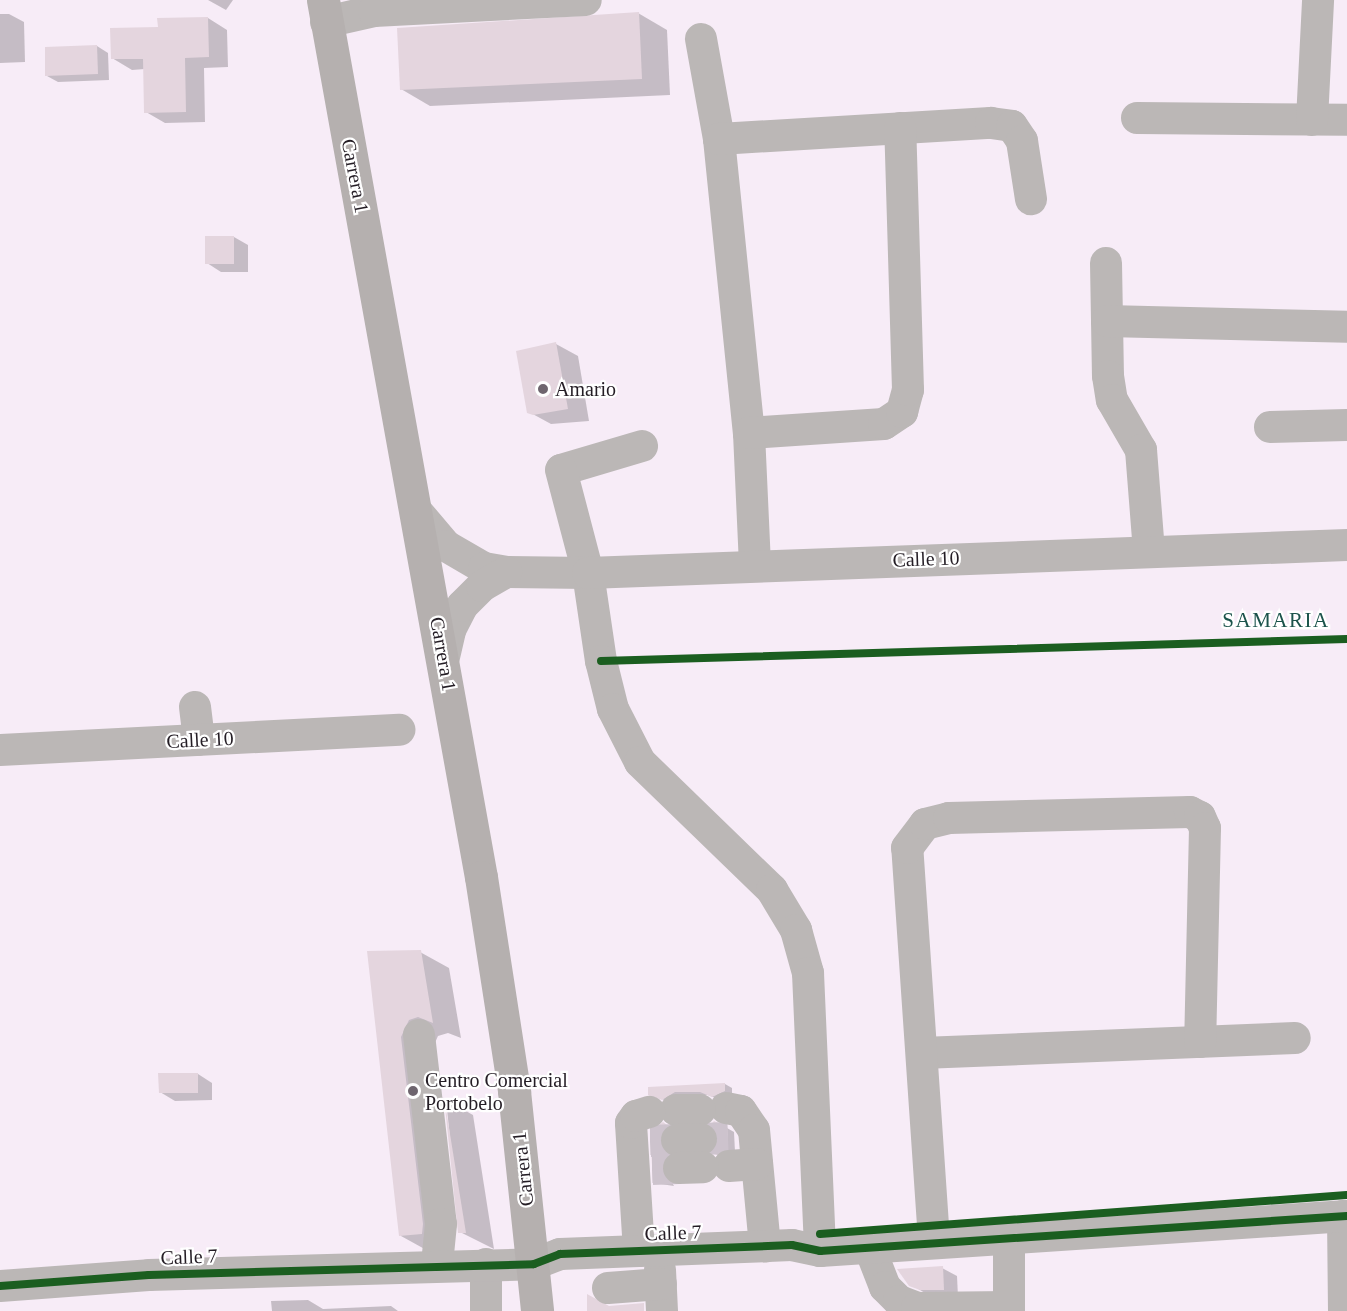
<!DOCTYPE html>
<html>
<head>
<meta charset="utf-8">
<style>
	body { margin:0 }
	#map { position:relative; width:1347px; height:1311px; overflow:hidden; background:#f7ecf7; font-family:"Times New Roman",serif }
	div>[style] { position:absolute }
	.shadow>* { inset:0; background:#0003 }
	.building>* { inset:0; background:#e4d5de }
	.minor-tunnel>* { height:32px; margin-top:-16px; transform-origin:0; background:repeating-linear-gradient(90deg,#cdc3cd 0 32px,transparent 0 48px) }
	.minor>* { height:32px; margin:-16px; padding:0 16px; transform-origin:16px; border-radius:16px; background:#bbb7b6 }
	.major>* { height:33px; margin:-16.5px; padding:0 16.5px; transform-origin:16.5px; border-radius:16.5px; background:#b5b0af }
	.cycleway>* { height:8px; margin:-4px; padding:0 4px; transform-origin:4px; border-radius:4px; background:#1b5e20 }
	.dots>* { width:16px; height:16px; translate:-50% -50%; box-sizing:border-box; border:3px solid #fff; border-radius:50% }
	span { translate:-50% -50%; white-space:nowrap; text-align:center; line-height:1.15; -webkit-text-stroke:4.5px #fff; paint-order:stroke }
	.street-label { font-size:20px; color:#241d25 }
	.poi-label { font-size:20px; color:#241d25 }
	.left { translate:0 -50%; text-align:left }
	.neighbourhood-label { font-size:21px; color:#1b534b; letter-spacing:1.5px }
</style>
</head>
<body>
<div id="map">
	<div class="shadow">
		<i style="clip-path:polygon(208px 0,233px 0,226px 10px)"></i>
		<i style="clip-path:polygon(638px 13px,667px 30px,670px 95px,430px 106px,401px 89px)"></i>
		<i style="clip-path:polygon(0 14px,9px 14px,24px 22px,25px 62px,0 63px)"></i>
		<i style="clip-path:polygon(208px 18px,227px 30px,228px 67px,204px 68px,205px 122px,165px 123px,146px 112px,145px 69px,132px 70px,112px 58px,159px 28px,159px 20px)"></i>
		<i style="clip-path:polygon(97px 46px,108px 53px,109px 80px,58px 82px,47px 76px)"></i>
		<i style="clip-path:polygon(207px 237px,234px 237px,248px 245px,248px 272px,221px 272px,207px 263px)"></i>
		<i style="clip-path:polygon(556px 344px,578px 356px,589px 421px,551px 424px,529px 412px)"></i>
		<i style="clip-path:polygon(368px 952px,420px 952px,449px 968px,461px 1038px,448px 1033px,438px 1036px,430px 1054px,430px 1252px,401px 1236px)"></i>
		<i style="clip-path:polygon(198px 1074px,212px 1083px,212px 1100px,175px 1101px,160px 1092px)"></i>
		<i style="clip-path:polygon(725px 1084px,732px 1088px,732px 1094px,720px 1100px,708px 1095px,683px 1095px,669px 1102px,650px 1094px)"></i>
		<i style="clip-path:polygon(446px 1100px,473px 1115px,494px 1249px,460px 1232px)"></i>
		<i style="clip-path:polygon(663px 1124px,670px 1128px,665px 1146px,674px 1160px,667px 1174px,674px 1186px,654px 1183px,652px 1131px)"></i>
		<i style="clip-path:polygon(727px 1128px,734px 1132px,735px 1152px,723px 1158px,716px 1154px)"></i>
		<i style="clip-path:polygon(942px 1268px,957px 1276px,958px 1297px,925px 1293px,910px 1284px)"></i>
		<i style="clip-path:polygon(308px 1300px,323px 1309px,391px 1306px,398px 1311px,272px 1311px,271px 1301px)"></i>
	</div>
	<div class="building">
		<i style="clip-path:polygon(639px 12px,642px 79px,400px 90px,397px 28px)"></i>
		<i style="clip-path:polygon(208px 17px,209px 57px,185px 58px,186px 112px,144px 113px,143px 59px,111px 59px,110px 28px,158px 27px,157px 18px)"></i>
		<i style="clip-path:polygon(97px 45px,98px 74px,45px 76px,45px 47px)"></i>
		<i style="clip-path:polygon(205px 236px,234px 236px,234px 264px,205px 264px)"></i>
		<i style="clip-path:polygon(556px 342px,568px 409px,533px 415px,527px 413px,516px 351px)"></i>
		<i style="clip-path:polygon(421px 950px,433px 1023px,418px 1017px,409px 1020px,401px 1037px,423px 1224px,422px 1234px,399px 1236px,367px 951px)"></i>
		<i style="clip-path:polygon(158px 1073px,198px 1073px,198px 1093px,159px 1093px)"></i>
		<i style="clip-path:polygon(725px 1083px,725px 1091px,712px 1097px,700px 1092px,675px 1092px,662px 1100px,648px 1095px,648px 1087px)"></i>
		<i style="clip-path:polygon(444px 1097px,466px 1233px,458px 1233px)"></i>
		<i style="clip-path:polygon(714px 1121px,727px 1127px,728px 1138px,728px 1148px,716px 1155px,713px 1152px,719px 1138px,711px 1124px)"></i>
		<i style="clip-path:polygon(663px 1122px,667px 1125px,659px 1141px,667px 1155px,661px 1169px,669px 1183px,653px 1183px,650px 1131px)"></i>
		<i style="clip-path:polygon(943px 1266px,944px 1290px,920px 1290px,909px 1286px,897px 1269px)"></i>
		<i style="clip-path:polygon(587px 1294px,609px 1306px,644px 1303px,644px 1311px,587px 1311px)"></i>
	</div>
	<div class="minor-tunnel">
		<i style="left:701px;top:1139px;width:27px;rotate:-2deg"></i>
		<i style="left:650px;top:1141px;width:27px;rotate:-2deg"></i>
		<i style="left:652px;top:1169px;width:27px;rotate:-2deg"></i>
	</div>
	<div class="minor">
		<i style="left:326px;top:22px;width:49px;rotate:-12.9deg"></i>
		<i style="left:374px;top:11px;width:212px;rotate:-3deg"></i>
		<i style="left:701px;top:39px;width:102px;rotate:79.8deg"></i>
		<i style="left:719px;top:139px;width:296px;rotate:84.2deg"></i>
		<i style="left:749px;top:433px;width:132px;rotate:87.4deg"></i>
		<i style="left:1137px;top:118px;width:210px;rotate:0.5deg"></i>
		<i style="left:1312px;top:120px;width:120px;rotate:-87.1deg"></i>
		<i style="left:719px;top:139px;width:272px;rotate:-3.4deg"></i>
		<i style="left:991px;top:123px;width:21px;rotate:8deg"></i>
		<i style="left:1012px;top:126px;width:18px;rotate:56deg"></i>
		<i style="left:1022px;top:141px;width:59px;rotate:81.2deg"></i>
		<i style="left:1106px;top:263px;width:113px;rotate:89deg"></i>
		<i style="left:1108px;top:376px;width:24px;rotate:81deg"></i>
		<i style="left:1112px;top:400px;width:58px;rotate:59.9deg"></i>
		<i style="left:1141px;top:450px;width:102px;rotate:85.5deg"></i>
		<i style="left:1107px;top:321px;width:240px;rotate:1.4deg"></i>
		<i style="left:1270px;top:427px;width:77px;rotate:-1.5deg"></i>
		<i style="left:749px;top:433px;width:135px;rotate:-3.8deg"></i>
		<i style="left:884px;top:424px;width:22px;rotate:-34deg"></i>
		<i style="left:902px;top:412px;width:23px;rotate:-75deg"></i>
		<i style="left:908px;top:390px;width:262px;rotate:-91.7deg"></i>
		<i style="left:642px;top:446px;width:84px;rotate:163.5deg"></i>
		<i style="left:561px;top:470px;width:106px;rotate:75.3deg"></i>
		<i style="left:588px;top:573px;width:89px;rotate:81.6deg"></i>
		<i style="left:601px;top:661px;width:49px;rotate:76deg"></i>
		<i style="left:613px;top:709px;width:59px;rotate:63deg"></i>
		<i style="left:640px;top:762px;width:184px;rotate:44.1deg"></i>
		<i style="left:772px;top:890px;width:47px;rotate:59deg"></i>
		<i style="left:796px;top:930px;width:45px;rotate:74.4deg"></i>
		<i style="left:808px;top:973px;width:278px;rotate:87.5deg"></i>
		<i style="left:418px;top:513px;width:43px;rotate:49.7deg"></i>
		<i style="left:446px;top:546px;width:44px;rotate:30.1deg"></i>
		<i style="left:484px;top:568px;width:22px;rotate:10deg"></i>
		<i style="left:506px;top:572px;width:82px;rotate:0.7deg"></i>
		<i style="left:588px;top:573px;width:760px;rotate:-2.11deg"></i>
		<i style="left:444px;top:657px;width:28px;rotate:-77deg"></i>
		<i style="left:450px;top:630px;width:27px;rotate:-63deg"></i>
		<i style="left:462px;top:606px;width:28px;rotate:-45deg"></i>
		<i style="left:482px;top:586px;width:28px;rotate:-30deg"></i>
		<i style="left:195px;top:707px;width:33px;rotate:83deg"></i>
		<i style="left:0;top:750px;width:400px;rotate:-2.9deg"></i>
		<i style="left:419px;top:1035px;width:190px;rotate:83.4deg"></i>
		<i style="left:441px;top:1224px;width:40px;rotate:95.7deg"></i>
		<i style="left:922px;top:1053px;width:373px;rotate:-2.3deg"></i>
		<i style="left:726px;top:1108px;width:15px;rotate:11deg"></i>
		<i style="left:741px;top:1111px;width:23px;rotate:56deg"></i>
		<i style="left:754px;top:1130px;width:117px;rotate:84.6deg"></i>
		<i style="left:676px;top:1110px;width:24px"></i>
		<i style="left:677px;top:1140px;width:24px;rotate:-2deg"></i>
		<i style="left:729px;top:1166px;width:28px;rotate:-4deg"></i>
		<i style="left:679px;top:1168px;width:24px;rotate:-2deg"></i>
		<i style="left:1343px;top:1216px;width:95px;rotate:89.4deg"></i>
		<i style="left:934px;top:1240px;width:393px;rotate:-93.9deg"></i>
		<i style="left:907px;top:848px;width:30px;rotate:-53deg"></i>
		<i style="left:925px;top:824px;width:25px;rotate:-14deg"></i>
		<i style="left:949px;top:818px;width:241px;rotate:-1.4deg"></i>
		<i style="left:1190px;top:812px;width:11px;rotate:27deg"></i>
		<i style="left:1200px;top:817px;width:12px;rotate:66deg"></i>
		<i style="left:1205px;top:828px;width:214px;rotate:91.3deg"></i>
		<i style="left:869px;top:1246px;width:44px;rotate:68.7deg"></i>
		<i style="left:885px;top:1287px;width:20px;rotate:45deg"></i>
		<i style="left:899px;top:1301px;width:19px;rotate:21deg"></i>
		<i style="left:917px;top:1308px;width:92px;rotate:-0.6deg"></i>
		<i style="left:639px;top:1251px;width:128px;rotate:-93.6deg"></i>
		<i style="left:631px;top:1123px;width:9px;rotate:-54deg"></i>
		<i style="left:636px;top:1116px;width:14px;rotate:-17deg"></i>
		<i style="left:486px;top:1264px;width:47px;rotate:90deg"></i>
		<i style="left:660px;top:1270px;width:41px;rotate:87.2deg"></i>
		<i style="left:0;top:1286px;width:149px;rotate:-4.2deg"></i>
		<i style="left:149px;top:1275px;width:385px;rotate:-1.6deg"></i>
		<i style="left:534px;top:1264px;width:28px;rotate:-21deg"></i>
		<i style="left:560px;top:1254px;width:232px;rotate:-2.2deg"></i>
		<i style="left:792px;top:1245px;width:29px;rotate:12deg"></i>
		<i style="left:820px;top:1251px;width:528px;rotate:-3.8deg"></i>
		<i style="left:608px;top:1288px;width:53px;rotate:-4.3deg"></i>
		<i style="left:1009px;top:1311px;width:75px;rotate:-90deg"></i>
	</div>
	<div class="major">
		<i style="left:323px;top:0;width:891px;rotate:79.79deg"></i>
		<i style="left:481px;top:877px;width:217px;rotate:81.2deg"></i>
		<i style="left:514px;top:1091px;width:221px;rotate:84deg"></i>
	</div>
	<div class="cycleway">
		<i style="left:601px;top:661px;width:746px;rotate:-1.69deg"></i>
		<i style="left:820px;top:1234px;width:528px;rotate:-4.23deg"></i>
		<i style="left:0;top:1286px;width:149px;rotate:-4.2deg"></i>
		<i style="left:149px;top:1275px;width:385px;rotate:-1.6deg"></i>
		<i style="left:534px;top:1264px;width:28px;rotate:-21deg"></i>
		<i style="left:560px;top:1254px;width:232px;rotate:-2.2deg"></i>
		<i style="left:792px;top:1245px;width:29px;rotate:12deg"></i>
		<i style="left:820px;top:1251px;width:528px;rotate:-3.8deg"></i>
	</div>
	<div class="dots">
		<i style="left:543px;top:389px;background:#6e656e"></i>
		<i style="left:413px;top:1091px;background:#6e656e"></i>
	</div>
	<div class="street-label">
		<span style="left:355px;top:176px;rotate:79deg">Carrera 1</span>
		<span style="left:926px;top:559px;rotate:-2deg">Calle 10</span>
		<span style="left:443px;top:654px;rotate:80deg">Carrera 1</span>
		<span style="left:200px;top:740px;rotate:-3deg">Calle 10</span>
		<span style="left:523px;top:1169px;rotate:-96deg">Carrera 1</span>
		<span style="left:673px;top:1233px;rotate:-2deg">Calle 7</span>
		<span style="left:189px;top:1257px;rotate:-2deg">Calle 7</span>
	</div>
	<div class="poi-label">
		<span class="left" style="left:555px;top:389px">Amario</span>
		<span class="left" style="left:425px;top:1092px">Centro Comercial<br>Portobelo</span>
	</div>
	<div class="neighbourhood-label">
		<span style="left:1276px;top:620px">SAMARIA</span>
	</div>
</div>
</body>
</html>
